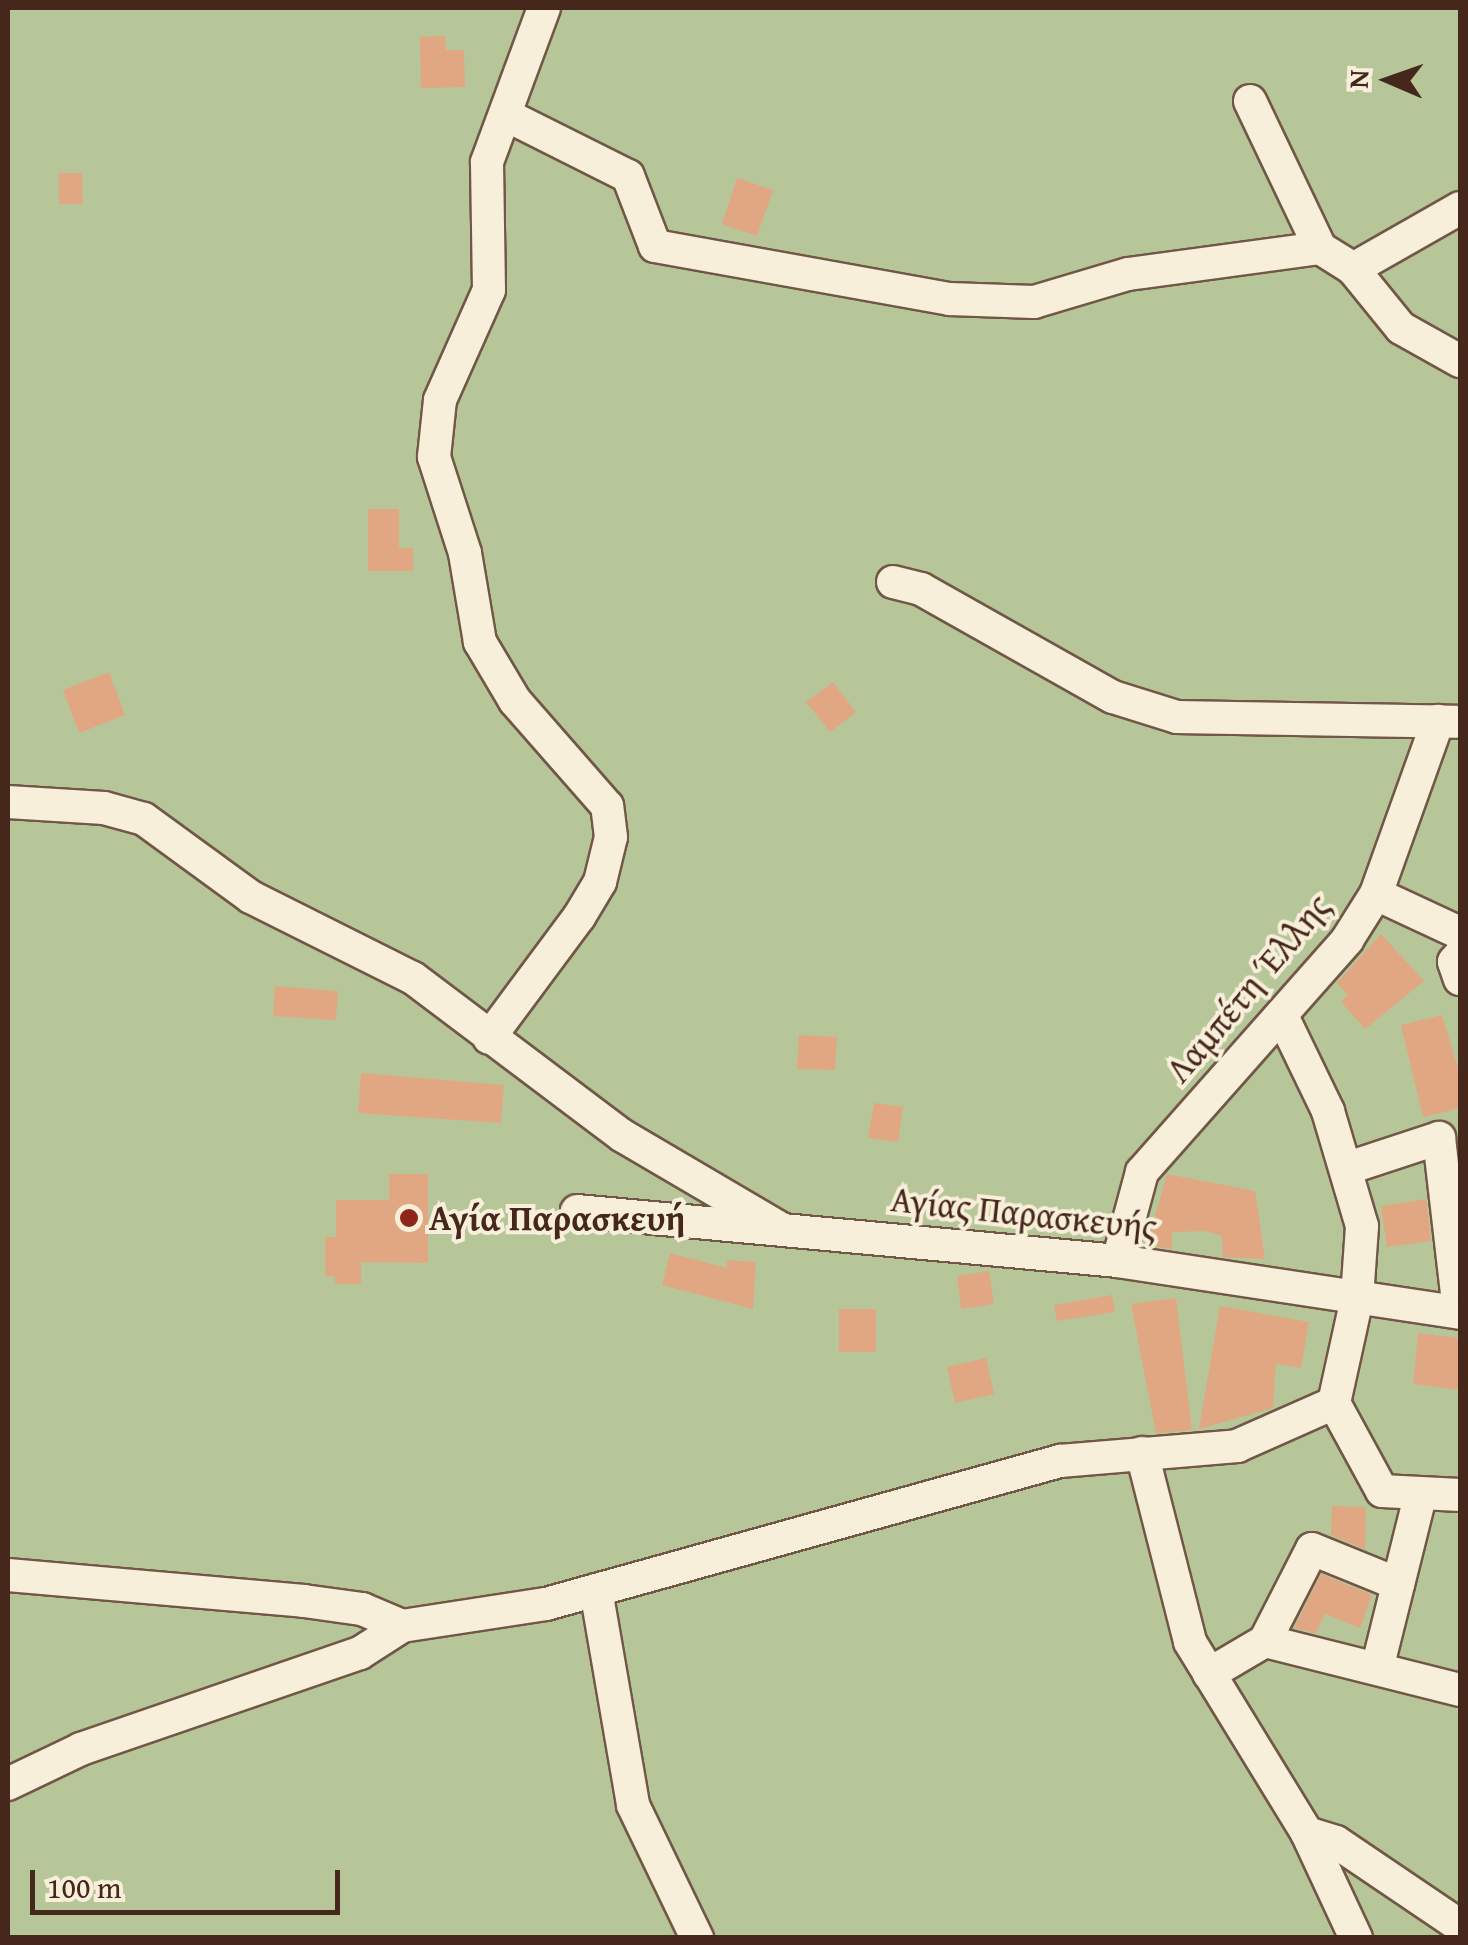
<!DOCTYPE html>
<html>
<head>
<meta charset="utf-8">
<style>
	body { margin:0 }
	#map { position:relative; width:1468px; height:1945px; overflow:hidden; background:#f5e6c6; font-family:"Gentium Book Plus",serif }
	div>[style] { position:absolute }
	.green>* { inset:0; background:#b6c699 }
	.building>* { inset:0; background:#e1a782 }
	.roads { filter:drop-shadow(2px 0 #725746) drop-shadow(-2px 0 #725746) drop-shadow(0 2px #725746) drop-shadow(0 -2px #725746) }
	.minor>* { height:32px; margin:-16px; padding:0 16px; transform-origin:16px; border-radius:16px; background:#f8efda }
	.dots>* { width:28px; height:28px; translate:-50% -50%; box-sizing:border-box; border:5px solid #f8efda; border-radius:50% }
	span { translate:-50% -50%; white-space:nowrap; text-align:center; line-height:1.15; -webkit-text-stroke:8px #f8efda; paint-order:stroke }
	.street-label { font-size:35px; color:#46271b }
	.poi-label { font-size:35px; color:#46271b; font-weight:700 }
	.left { translate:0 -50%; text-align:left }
	.frame { position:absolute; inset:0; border:10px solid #46271b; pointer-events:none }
	.north { position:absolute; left:1338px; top:30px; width:100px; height:100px; -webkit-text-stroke:8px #f8efda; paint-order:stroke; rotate:272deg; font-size:28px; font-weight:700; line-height:40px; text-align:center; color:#46271b }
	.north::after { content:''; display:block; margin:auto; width:35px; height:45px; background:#46271b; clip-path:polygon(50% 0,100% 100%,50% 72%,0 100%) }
	.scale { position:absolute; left:30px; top:1870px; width:310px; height:45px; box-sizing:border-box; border:5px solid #46271b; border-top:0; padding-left:12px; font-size:30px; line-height:35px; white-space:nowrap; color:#46271b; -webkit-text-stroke:8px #f8efda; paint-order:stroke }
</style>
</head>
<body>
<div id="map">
	<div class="green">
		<i style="clip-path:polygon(8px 8px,1460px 8px,1460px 1937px,8px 1938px)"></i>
	</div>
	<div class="building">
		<i style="clip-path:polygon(445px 36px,446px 50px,464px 50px,465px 87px,421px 88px,420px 37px)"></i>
		<i style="clip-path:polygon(59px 173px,82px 173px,83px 204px,59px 204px)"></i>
		<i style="clip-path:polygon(737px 178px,773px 190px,757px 236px,722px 224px)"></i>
		<i style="clip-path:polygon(368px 509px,399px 509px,399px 548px,413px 548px,413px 571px,368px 571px)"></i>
		<i style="clip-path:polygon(109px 672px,125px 715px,79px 733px,63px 690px)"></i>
		<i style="clip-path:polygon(833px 682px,856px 712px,830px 732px,806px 702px)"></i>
		<i style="clip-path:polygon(1381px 934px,1424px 981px,1365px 1029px,1341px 1002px,1348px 995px,1337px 983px)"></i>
		<i style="clip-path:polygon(275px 986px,338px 991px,336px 1020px,273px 1016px)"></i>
		<i style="clip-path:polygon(1442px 1015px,1460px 1075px,1460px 1108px,1423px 1117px,1401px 1025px)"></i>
		<i style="clip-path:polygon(799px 1035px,837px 1037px,835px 1070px,797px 1069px)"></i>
		<i style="clip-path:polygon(361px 1073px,504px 1085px,501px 1123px,358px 1113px)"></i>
		<i style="clip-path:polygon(874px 1103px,903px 1107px,898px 1142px,868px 1138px)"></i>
		<i style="clip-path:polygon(389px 1174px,428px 1174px,428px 1263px,361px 1262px,361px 1284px,335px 1284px,335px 1276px,325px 1276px,325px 1237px,336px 1237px,336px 1200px,389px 1200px)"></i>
		<i style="clip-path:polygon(1167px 1174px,1255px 1191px,1265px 1259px,1223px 1257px,1222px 1236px,1205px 1231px,1172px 1232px,1172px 1249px,1147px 1245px)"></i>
		<i style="clip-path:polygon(1426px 1199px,1431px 1241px,1387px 1247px,1381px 1206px)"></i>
		<i style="clip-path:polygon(670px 1253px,727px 1268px,727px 1260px,756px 1262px,753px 1309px,662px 1285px)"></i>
		<i style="clip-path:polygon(989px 1271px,994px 1304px,961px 1309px,957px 1276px)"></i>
		<i style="clip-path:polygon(1112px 1295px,1115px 1312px,1057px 1321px,1054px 1305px)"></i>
		<i style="clip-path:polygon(1176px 1298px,1192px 1430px,1156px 1433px,1131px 1304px)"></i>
		<i style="clip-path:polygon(1220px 1306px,1309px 1322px,1301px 1368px,1276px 1364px,1273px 1408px,1199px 1429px)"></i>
		<i style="clip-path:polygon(839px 1309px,876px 1309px,876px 1352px,839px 1352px)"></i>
		<i style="clip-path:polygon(1418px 1333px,1460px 1338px,1460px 1390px,1413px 1384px)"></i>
		<i style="clip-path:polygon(986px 1358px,994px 1394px,955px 1403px,947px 1367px)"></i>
		<i style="clip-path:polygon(1332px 1506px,1366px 1507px,1365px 1549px,1331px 1535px)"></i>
		<i style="clip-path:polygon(1321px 1574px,1372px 1595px,1360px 1628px,1325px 1614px,1316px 1633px,1294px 1628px)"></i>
	</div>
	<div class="roads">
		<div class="minor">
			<i style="left:1250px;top:101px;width:163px;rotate:64.5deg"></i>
			<i style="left:1320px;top:248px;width:39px;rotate:32deg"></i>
			<i style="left:1353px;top:269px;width:76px;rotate:50.9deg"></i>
			<i style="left:1401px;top:328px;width:68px;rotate:29.2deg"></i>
			<i style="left:510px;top:117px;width:132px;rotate:26.6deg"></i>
			<i style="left:628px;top:176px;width:75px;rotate:68.9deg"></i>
			<i style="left:655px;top:246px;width:300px;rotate:10.2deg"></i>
			<i style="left:950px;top:299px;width:84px;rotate:2deg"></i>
			<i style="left:1034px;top:302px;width:98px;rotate:-16.6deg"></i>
			<i style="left:1128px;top:274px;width:194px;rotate:-7.7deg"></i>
			<i style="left:1353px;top:269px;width:123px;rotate:-29.7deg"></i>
			<i style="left:893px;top:582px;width:29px;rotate:14deg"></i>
			<i style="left:921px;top:589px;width:220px;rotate:29.4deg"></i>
			<i style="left:1113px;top:697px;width:67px;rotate:17.4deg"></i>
			<i style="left:1177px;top:717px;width:279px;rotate:1deg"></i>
			<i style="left:8px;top:802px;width:96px;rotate:3.6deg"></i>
			<i style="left:104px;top:808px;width:41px;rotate:15.4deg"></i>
			<i style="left:144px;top:819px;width:132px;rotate:36.1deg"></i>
			<i style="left:251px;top:897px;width:181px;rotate:26.6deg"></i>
			<i style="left:413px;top:978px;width:263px;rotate:37deg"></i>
			<i style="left:623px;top:1136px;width:180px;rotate:30.4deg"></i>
			<i style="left:1376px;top:894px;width:93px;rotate:24.9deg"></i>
			<i style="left:1460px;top:955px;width:9px;rotate:131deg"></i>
			<i style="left:1454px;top:962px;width:18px;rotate:71deg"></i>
			<i style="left:489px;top:1038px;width:151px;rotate:-53.4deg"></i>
			<i style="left:579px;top:917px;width:41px;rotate:-59deg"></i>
			<i style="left:600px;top:882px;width:46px;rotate:-76.3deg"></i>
			<i style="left:611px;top:837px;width:31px;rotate:-97deg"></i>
			<i style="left:607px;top:806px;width:140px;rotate:-131.2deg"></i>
			<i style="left:515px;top:701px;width:69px;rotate:-120.7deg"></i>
			<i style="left:480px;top:642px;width:90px;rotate:-99.6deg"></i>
			<i style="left:465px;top:553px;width:101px;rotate:-107.9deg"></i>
			<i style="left:434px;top:457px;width:57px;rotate:-84deg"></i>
			<i style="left:440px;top:400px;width:120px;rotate:-66deg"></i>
			<i style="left:489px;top:290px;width:128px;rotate:-90.9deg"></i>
			<i style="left:487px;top:162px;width:164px;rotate:-69.7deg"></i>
			<i style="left:1348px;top:1168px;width:96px;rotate:-18.2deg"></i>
			<i style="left:1439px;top:1138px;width:175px;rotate:83.4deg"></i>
			<i style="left:577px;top:1211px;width:543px;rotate:5.28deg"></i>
			<i style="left:1118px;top:1261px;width:346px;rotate:8.6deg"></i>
			<i style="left:1118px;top:1261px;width:92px;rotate:-74.9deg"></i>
			<i style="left:1142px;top:1172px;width:310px;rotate:-48.5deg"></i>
			<i style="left:1347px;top:940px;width:54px;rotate:-57.8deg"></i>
			<i style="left:1376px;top:894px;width:184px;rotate:-70.3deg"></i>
			<i style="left:1334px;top:1403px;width:100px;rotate:61.4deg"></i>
			<i style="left:1382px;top:1491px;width:78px;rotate:2.9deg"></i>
			<i style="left:1142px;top:1453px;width:195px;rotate:75.7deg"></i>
			<i style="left:1190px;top:1642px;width:224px;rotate:58.5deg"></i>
			<i style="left:1307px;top:1833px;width:116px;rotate:65deg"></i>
			<i style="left:8px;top:1575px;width:297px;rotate:5deg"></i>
			<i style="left:304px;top:1601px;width:59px;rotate:7.9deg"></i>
			<i style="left:362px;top:1609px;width:43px;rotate:23deg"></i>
			<i style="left:596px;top:1590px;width:218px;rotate:80.2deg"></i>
			<i style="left:633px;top:1805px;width:148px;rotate:64.3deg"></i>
			<i style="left:1265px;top:1641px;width:103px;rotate:-62.9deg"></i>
			<i style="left:1312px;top:1549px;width:93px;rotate:22.1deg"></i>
			<i style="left:1378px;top:1665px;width:173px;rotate:-76deg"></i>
			<i style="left:1209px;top:1674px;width:65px;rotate:-30.5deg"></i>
			<i style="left:1265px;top:1641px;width:201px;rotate:14.1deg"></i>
			<i style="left:8px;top:1784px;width:81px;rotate:-25.6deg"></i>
			<i style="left:81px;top:1749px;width:295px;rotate:-19deg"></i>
			<i style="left:360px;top:1653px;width:50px;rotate:-32.7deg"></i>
			<i style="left:402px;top:1626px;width:146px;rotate:-8.7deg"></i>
			<i style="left:546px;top:1604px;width:534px;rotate:-15.55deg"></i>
			<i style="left:1060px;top:1461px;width:178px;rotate:-4.8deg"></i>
			<i style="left:1237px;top:1446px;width:106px;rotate:-23.9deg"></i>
			<i style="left:1334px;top:1403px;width:107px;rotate:-77.6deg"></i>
			<i style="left:1357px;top:1298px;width:72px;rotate:-86deg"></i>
			<i style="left:1362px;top:1226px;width:120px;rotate:-106.5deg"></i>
			<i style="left:1328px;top:1111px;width:106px;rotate:-115.8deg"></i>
			<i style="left:1307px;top:1833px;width:30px;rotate:17deg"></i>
			<i style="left:1336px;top:1842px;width:150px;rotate:34.1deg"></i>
		</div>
	</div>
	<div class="dots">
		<i style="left:409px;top:1218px;background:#8f2418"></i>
	</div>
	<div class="street-label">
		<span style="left:1248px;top:988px;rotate:-50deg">Λαμπέτη Έλλης</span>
		<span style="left:1024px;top:1213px;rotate:6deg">Αγίας Παρασκευής</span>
	</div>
	<div class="poi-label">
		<span class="left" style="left:429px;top:1218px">Αγία Παρασκευή</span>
	</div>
	<div class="frame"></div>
	<div class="north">N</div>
	<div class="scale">100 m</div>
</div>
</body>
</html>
